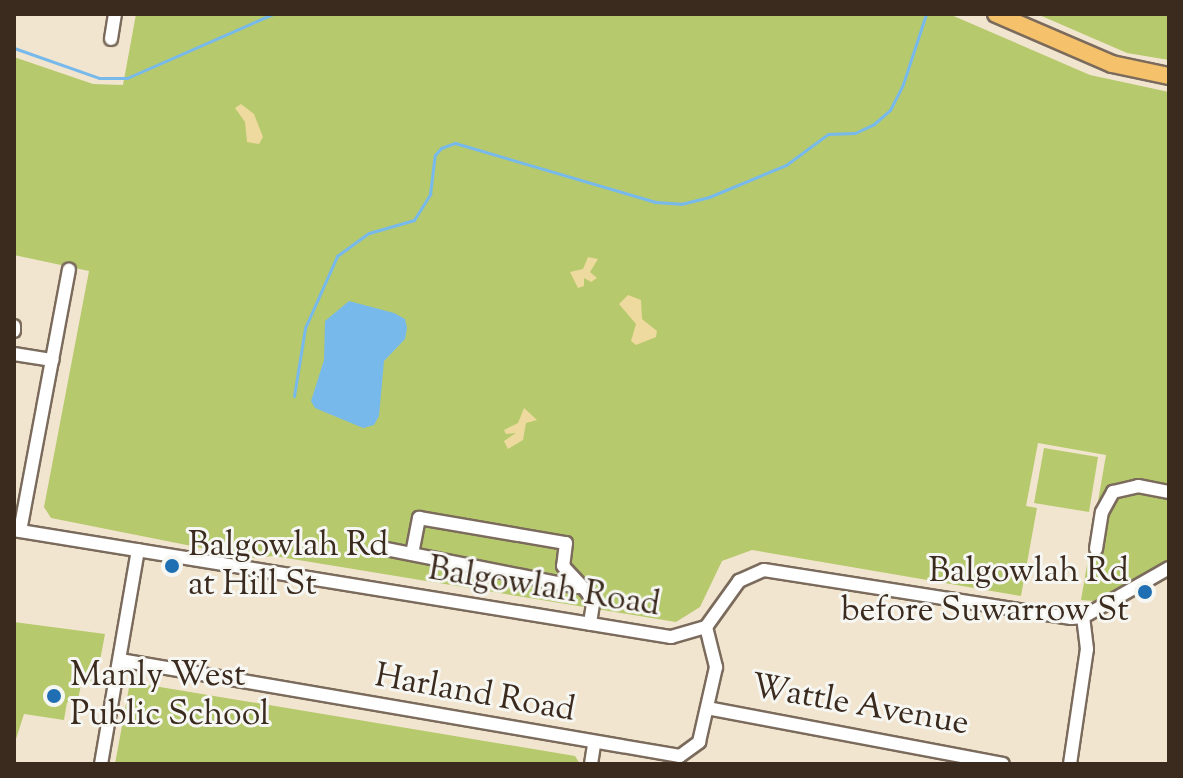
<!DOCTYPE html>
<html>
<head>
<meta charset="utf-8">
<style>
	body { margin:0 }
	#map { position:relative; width:1183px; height:778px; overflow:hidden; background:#f2e5cf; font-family:"Sorts Mill Goudy",serif }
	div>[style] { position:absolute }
	.green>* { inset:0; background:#b6c96c }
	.sand>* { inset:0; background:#eeda9e }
	.water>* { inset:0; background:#78b9ec }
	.stream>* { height:3px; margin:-1.5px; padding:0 1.5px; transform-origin:1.5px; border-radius:1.5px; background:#78b9ec }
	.roads { filter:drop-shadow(2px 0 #7b6b5c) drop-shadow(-2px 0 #7b6b5c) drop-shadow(0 2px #7b6b5c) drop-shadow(0 -2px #7b6b5c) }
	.minor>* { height:12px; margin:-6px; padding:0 6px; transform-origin:6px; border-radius:6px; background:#fff }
	.major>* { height:16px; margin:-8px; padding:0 8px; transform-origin:8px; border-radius:8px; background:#f5c16b }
	.dots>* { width:22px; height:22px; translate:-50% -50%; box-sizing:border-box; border:4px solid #f6f6f2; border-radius:50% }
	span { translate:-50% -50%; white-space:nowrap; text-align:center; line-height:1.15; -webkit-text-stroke:6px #f6f6f2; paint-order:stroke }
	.poi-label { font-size:34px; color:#3b2a1e }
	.left { translate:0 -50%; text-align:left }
	.right { translate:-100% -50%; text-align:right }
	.street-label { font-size:34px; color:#3b2a1e }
	.frame { position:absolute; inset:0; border:16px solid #3b2a1e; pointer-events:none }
</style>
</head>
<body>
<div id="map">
	<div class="green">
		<i style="clip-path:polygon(136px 14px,949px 14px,1090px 75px,1169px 92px,1169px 560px,1094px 601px,1081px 600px,1106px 455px,1038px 443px,1026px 506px,1037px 508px,1021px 596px,752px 550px,722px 561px,700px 607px,676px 622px,274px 556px,252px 558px,51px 518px,44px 507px,89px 271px,14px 255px,14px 57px,93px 84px,123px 85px)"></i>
		<i style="clip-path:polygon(1037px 14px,1169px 14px,1169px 60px,1127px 53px)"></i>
		<i style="clip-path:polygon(1044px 448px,1098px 457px,1089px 512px,1034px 503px)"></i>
		<i style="clip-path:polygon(14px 622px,105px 634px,96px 682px,82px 680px,77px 704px,67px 702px,64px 720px,24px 714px,16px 739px)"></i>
		<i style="clip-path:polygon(130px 682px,575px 756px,580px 764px,115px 764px)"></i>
	</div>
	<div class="sand">
		<i style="clip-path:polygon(241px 104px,254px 114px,263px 137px,259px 144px,247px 142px,245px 122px,235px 108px)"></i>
		<i style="clip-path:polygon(588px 257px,598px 259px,590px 272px,597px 278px,591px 282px,584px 278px,584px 286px,578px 288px,570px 272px,583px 269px)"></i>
		<i style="clip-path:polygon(628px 295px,641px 300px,642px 319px,657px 331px,656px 337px,636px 345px,631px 341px,636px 324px,619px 304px)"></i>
		<i style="clip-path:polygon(524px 408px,537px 420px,526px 423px,523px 440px,508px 449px,504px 441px,516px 433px,506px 434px,504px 430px,518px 423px)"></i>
	</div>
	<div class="water">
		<i style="clip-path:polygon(349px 301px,394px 313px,405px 319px,407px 328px,405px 339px,384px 361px,379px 416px,374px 425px,363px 428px,315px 408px,311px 401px,324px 360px,325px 321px)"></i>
	</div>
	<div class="stream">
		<i style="left:14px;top:48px;width:90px;rotate:19.4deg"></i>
		<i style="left:99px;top:78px;width:28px"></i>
		<i style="left:127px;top:78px;width:159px;rotate:-23.7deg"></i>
		<i style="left:294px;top:396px;width:69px;rotate:-80.8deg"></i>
		<i style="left:305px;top:328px;width:79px;rotate:-66deg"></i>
		<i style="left:337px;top:256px;width:39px;rotate:-36deg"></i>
		<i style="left:369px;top:233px;width:47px;rotate:-16.1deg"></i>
		<i style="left:414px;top:220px;width:31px;rotate:-58deg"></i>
		<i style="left:430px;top:194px;width:39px;rotate:-83deg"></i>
		<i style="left:435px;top:155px;width:9px;rotate:-49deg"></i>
		<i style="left:441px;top:148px;width:15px;rotate:-20deg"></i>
		<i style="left:455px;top:143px;width:209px;rotate:16.4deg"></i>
		<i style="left:655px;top:202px;width:26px;rotate:4deg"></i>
		<i style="left:681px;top:204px;width:29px;rotate:-14deg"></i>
		<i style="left:709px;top:197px;width:83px;rotate:-22.6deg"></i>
		<i style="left:786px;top:165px;width:52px;rotate:-36.4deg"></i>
		<i style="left:828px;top:134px;width:27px;rotate:-2deg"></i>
		<i style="left:855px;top:133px;width:21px;rotate:-25deg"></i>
		<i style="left:874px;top:124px;width:21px;rotate:-41deg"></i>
		<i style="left:890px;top:110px;width:29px;rotate:-63deg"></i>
		<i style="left:903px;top:84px;width:74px;rotate:-71.8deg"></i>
	</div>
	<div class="roads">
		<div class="minor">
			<i style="left:111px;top:39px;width:25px;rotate:-81deg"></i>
			<i style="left:14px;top:326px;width:5px;rotate:90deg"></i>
			<i style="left:14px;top:354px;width:39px;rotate:9deg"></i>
			<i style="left:14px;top:530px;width:666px;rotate:9.25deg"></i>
			<i style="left:671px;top:637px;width:36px;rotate:-16deg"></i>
			<i style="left:706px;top:627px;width:57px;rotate:-54.3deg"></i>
			<i style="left:739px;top:581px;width:27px;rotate:-24deg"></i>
			<i style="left:764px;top:570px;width:311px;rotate:8.9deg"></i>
			<i style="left:1071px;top:618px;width:12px;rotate:-5deg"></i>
			<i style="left:1083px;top:617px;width:99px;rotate:-29.7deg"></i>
			<i style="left:20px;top:531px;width:266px;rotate:-79.4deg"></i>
			<i style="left:381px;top:548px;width:201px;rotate:11.2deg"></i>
			<i style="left:1096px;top:549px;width:37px;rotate:-81deg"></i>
			<i style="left:1102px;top:512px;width:23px;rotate:-61deg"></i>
			<i style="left:1113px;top:492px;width:26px;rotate:-13deg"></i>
			<i style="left:1138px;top:486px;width:32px;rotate:11deg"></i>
			<i style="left:412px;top:554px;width:37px;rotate:-79deg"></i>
			<i style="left:419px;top:518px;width:149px;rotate:9.7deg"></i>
			<i style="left:566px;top:543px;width:23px;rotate:97deg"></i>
			<i style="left:563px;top:566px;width:37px;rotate:47deg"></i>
			<i style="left:588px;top:593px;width:12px;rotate:66deg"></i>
			<i style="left:593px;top:604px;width:20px;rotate:99deg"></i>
			<i style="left:120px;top:660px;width:568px;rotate:9.73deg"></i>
			<i style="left:680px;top:756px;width:24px;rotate:-36deg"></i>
			<i style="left:699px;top:742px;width:77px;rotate:-77.2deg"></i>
			<i style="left:716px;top:667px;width:41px;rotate:-104deg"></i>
			<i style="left:707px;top:708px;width:301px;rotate:10.7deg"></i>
			<i style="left:101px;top:764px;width:217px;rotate:-80.2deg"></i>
			<i style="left:591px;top:764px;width:20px;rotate:-81deg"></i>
			<i style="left:1070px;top:764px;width:116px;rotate:-81.6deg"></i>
			<i style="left:1087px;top:649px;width:32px;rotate:-97deg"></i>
		</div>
		<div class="major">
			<i style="left:996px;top:14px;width:126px;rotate:23.3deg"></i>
			<i style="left:1112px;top:64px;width:58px;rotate:11.9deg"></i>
		</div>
	</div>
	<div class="dots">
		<i style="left:172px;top:566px;background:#1f6fb2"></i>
		<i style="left:1145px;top:592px;background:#1f6fb2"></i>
		<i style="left:54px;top:696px;background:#1f6fb2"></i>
	</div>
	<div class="poi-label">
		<span class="left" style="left:188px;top:566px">Balgowlah Rd<br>at Hill St</span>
		<span class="right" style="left:1129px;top:592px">Balgowlah Rd<br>before Suwarrow St</span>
		<span class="left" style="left:70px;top:696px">Manly West<br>Public School</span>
	</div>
	<div class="street-label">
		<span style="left:544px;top:588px;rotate:9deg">Balgowlah Road</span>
		<span style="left:475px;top:694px;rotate:10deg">Harland Road</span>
		<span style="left:860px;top:706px;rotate:10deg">Wattle Avenue</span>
	</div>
	<div class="frame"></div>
</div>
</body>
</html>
